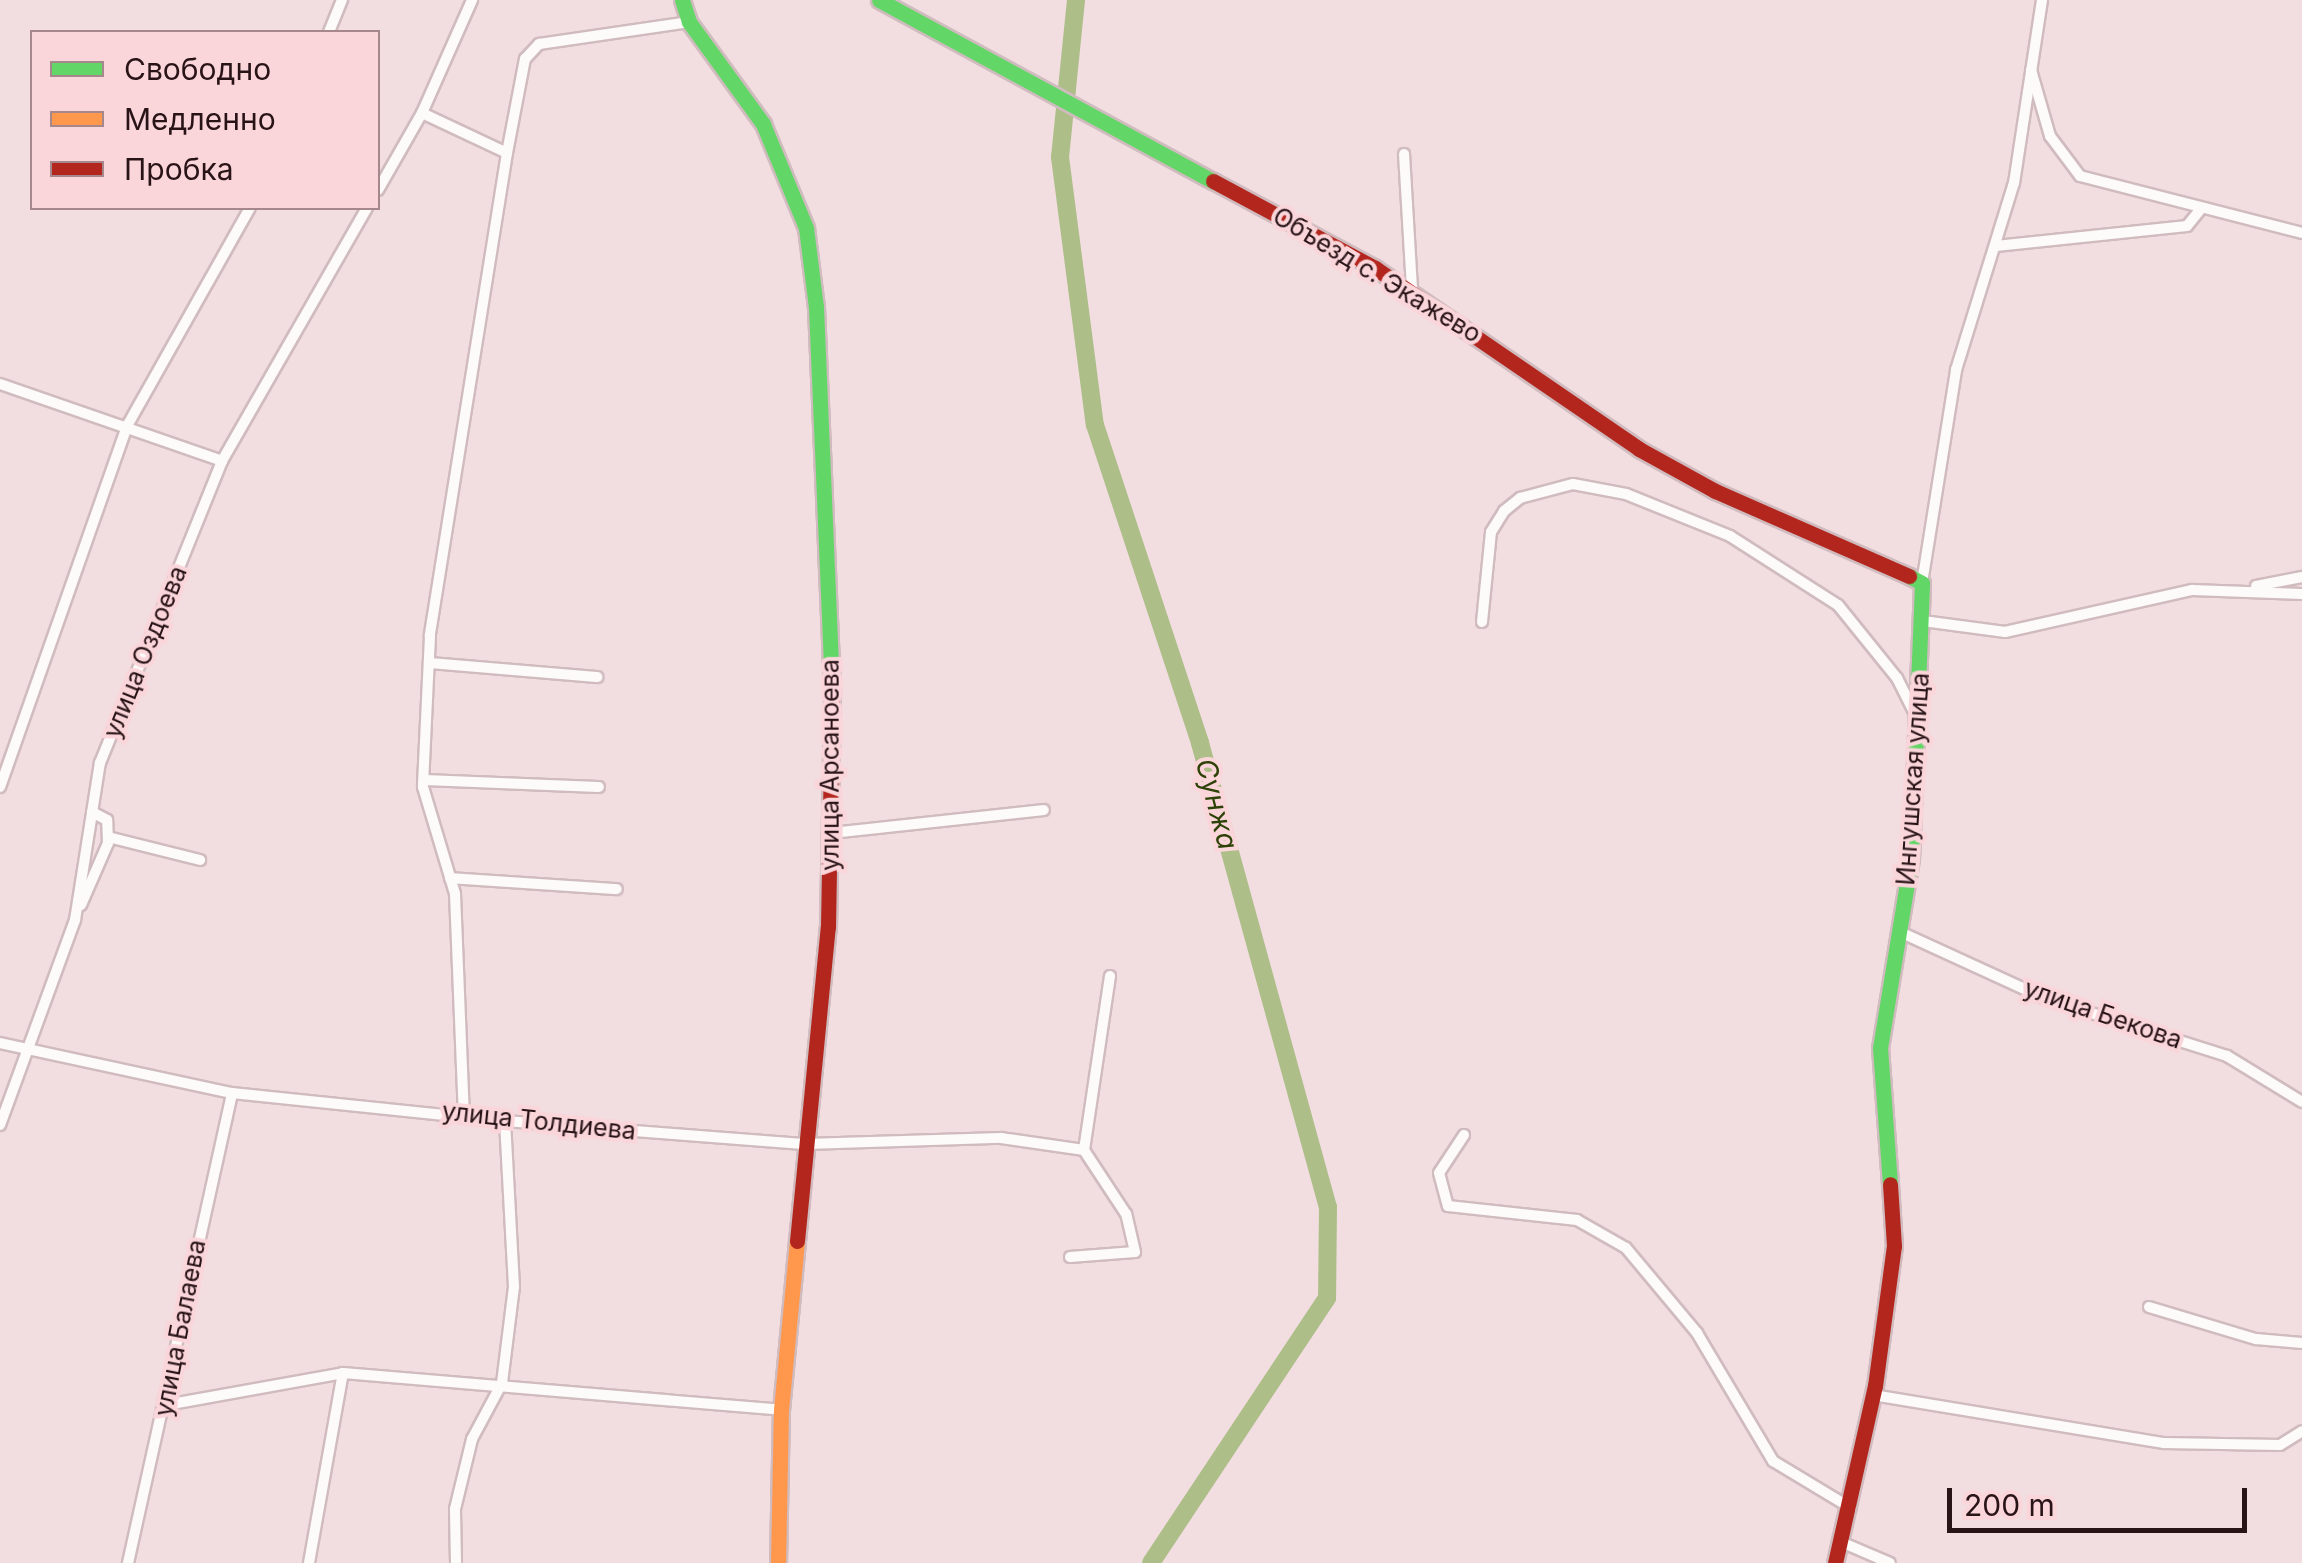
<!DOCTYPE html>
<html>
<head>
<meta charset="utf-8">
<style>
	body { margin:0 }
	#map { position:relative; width:2302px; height:1563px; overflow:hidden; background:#f2dde0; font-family:Inter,sans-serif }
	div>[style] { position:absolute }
	.river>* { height:18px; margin:-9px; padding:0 9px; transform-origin:9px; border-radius:9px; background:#adbe88 }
	.roads { filter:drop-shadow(2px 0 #d0bbbe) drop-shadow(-2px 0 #d0bbbe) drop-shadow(0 2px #d0bbbe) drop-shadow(0 -2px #d0bbbe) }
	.street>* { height:10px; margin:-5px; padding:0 5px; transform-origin:5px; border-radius:5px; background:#fdfafa }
	.fast>* { height:15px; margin:-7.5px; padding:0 7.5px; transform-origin:7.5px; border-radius:7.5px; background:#63d668 }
	.slow>* { height:15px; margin:-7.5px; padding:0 7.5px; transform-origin:7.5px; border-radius:7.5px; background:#ff974d }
	.jam>* { height:15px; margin:-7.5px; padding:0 7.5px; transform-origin:7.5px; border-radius:7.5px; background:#b3261e }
	span { translate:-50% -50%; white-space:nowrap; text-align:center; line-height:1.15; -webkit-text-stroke:8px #fad5da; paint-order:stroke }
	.street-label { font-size:25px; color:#281317 }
	.water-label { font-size:28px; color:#2d4207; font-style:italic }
	.legend { position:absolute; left:30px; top:30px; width:350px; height:180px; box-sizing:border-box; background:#fad5da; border:2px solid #a6878c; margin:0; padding:12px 18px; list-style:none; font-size:30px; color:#281317 }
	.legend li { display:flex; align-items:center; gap:20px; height:50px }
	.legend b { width:50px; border:2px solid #a6878c }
	.scale { position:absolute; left:1947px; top:1488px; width:300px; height:45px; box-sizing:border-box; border:5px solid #281317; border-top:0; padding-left:12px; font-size:30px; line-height:35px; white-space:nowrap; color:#281317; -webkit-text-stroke:8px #fad5da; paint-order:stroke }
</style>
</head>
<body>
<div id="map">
	<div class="river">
		<i style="left:1076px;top:0;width:158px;rotate:95.8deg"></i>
		<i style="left:1060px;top:157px;width:270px;rotate:82.6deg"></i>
		<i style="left:1095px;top:425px;width:335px;rotate:71.7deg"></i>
		<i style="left:1200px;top:743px;width:481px;rotate:74.6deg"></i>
		<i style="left:1328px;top:1207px;width:91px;rotate:90.6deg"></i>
		<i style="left:1327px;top:1298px;width:318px;rotate:123.6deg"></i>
	</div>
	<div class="roads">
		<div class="street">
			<i style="left:329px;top:32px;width:35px;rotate:-68deg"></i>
			<i style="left:2031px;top:70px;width:69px;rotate:73.9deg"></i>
			<i style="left:2050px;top:136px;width:50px;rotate:53.1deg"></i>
			<i style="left:2080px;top:176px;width:229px;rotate:14.4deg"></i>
			<i style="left:422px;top:113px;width:94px;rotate:25.2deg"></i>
			<i style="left:507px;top:153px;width:489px;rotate:99.1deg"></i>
			<i style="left:430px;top:636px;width:151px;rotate:92.7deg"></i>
			<i style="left:423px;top:787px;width:112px;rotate:73.3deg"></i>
			<i style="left:455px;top:894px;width:220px;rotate:87.7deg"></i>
			<i style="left:507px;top:153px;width:96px;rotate:-79.2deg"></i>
			<i style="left:525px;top:59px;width:21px;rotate:-47deg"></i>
			<i style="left:539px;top:44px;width:152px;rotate:-8.3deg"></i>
			<i style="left:1404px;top:154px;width:136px;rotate:86.6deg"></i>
			<i style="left:378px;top:190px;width:89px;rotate:-60.3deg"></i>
			<i style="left:422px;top:113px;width:124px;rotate:-66.1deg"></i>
			<i style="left:1996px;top:246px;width:192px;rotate:-6deg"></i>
			<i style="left:2187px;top:226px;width:22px;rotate:-51deg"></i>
			<i style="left:0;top:384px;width:235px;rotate:19.1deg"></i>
			<i style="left:1922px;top:583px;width:216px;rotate:-80.9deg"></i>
			<i style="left:1956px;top:370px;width:196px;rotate:-72.8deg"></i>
			<i style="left:2014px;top:183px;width:185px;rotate:-81.3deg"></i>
			<i style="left:2256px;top:586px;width:47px;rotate:-11.1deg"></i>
			<i style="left:1923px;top:621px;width:83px;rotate:7.6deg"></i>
			<i style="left:2005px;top:632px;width:192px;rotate:-12.7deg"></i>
			<i style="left:2192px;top:590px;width:110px;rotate:2.1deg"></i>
			<i style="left:1482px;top:622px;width:90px;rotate:-84.3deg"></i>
			<i style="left:1491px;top:532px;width:25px;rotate:-58deg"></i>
			<i style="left:1504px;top:511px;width:21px;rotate:-39deg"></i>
			<i style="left:1520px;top:498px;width:55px;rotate:-14.8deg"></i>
			<i style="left:1573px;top:484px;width:54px;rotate:10.7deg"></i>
			<i style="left:1626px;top:494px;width:112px;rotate:22deg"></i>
			<i style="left:1730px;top:536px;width:128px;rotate:32.6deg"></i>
			<i style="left:1838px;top:605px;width:94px;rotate:51.1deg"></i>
			<i style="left:1897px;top:678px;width:40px;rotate:63.4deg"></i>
			<i style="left:429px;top:663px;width:169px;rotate:4.8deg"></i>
			<i style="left:424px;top:780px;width:175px;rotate:2.3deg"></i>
			<i style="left:0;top:787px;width:383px;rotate:-70.6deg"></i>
			<i style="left:127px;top:426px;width:250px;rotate:-60.6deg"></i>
			<i style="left:832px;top:833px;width:213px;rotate:-6.2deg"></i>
			<i style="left:108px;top:837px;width:95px;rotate:14deg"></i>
			<i style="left:450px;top:878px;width:167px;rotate:3.8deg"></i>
			<i style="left:81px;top:905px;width:68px;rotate:-66.5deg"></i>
			<i style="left:108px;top:843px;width:23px;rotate:-92deg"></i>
			<i style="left:107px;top:820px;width:17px;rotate:-152deg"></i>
			<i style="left:1900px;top:932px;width:158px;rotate:24.6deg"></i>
			<i style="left:2044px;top:998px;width:192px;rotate:17.6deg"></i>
			<i style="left:2227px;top:1056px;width:88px;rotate:31.5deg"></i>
			<i style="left:0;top:1043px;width:237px;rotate:12.2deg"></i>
			<i style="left:232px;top:1093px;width:274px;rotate:5.9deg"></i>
			<i style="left:505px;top:1121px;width:302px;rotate:4.4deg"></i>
			<i style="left:806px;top:1144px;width:195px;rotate:-1.8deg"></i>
			<i style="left:1001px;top:1138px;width:84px;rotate:8.2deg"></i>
			<i style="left:0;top:1125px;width:218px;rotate:-69.9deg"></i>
			<i style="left:75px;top:920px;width:159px;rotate:-81deg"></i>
			<i style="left:100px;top:763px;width:326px;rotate:-68deg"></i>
			<i style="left:222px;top:461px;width:292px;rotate:-60.2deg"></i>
			<i style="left:1464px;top:1135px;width:45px;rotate:123.3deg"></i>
			<i style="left:1439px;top:1173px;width:34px;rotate:75deg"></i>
			<i style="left:1448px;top:1206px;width:130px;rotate:6.2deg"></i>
			<i style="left:1577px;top:1220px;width:56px;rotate:29.7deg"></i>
			<i style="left:1626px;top:1248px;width:111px;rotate:50.1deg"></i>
			<i style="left:1697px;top:1333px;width:149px;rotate:59.3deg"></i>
			<i style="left:1773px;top:1461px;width:91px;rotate:31.1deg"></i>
			<i style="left:1070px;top:1257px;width:65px;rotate:-4.4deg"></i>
			<i style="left:1135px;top:1252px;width:39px;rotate:-103deg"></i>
			<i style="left:1126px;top:1214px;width:77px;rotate:-123.3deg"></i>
			<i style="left:1084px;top:1150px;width:176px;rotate:-81.5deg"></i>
			<i style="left:2149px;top:1307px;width:112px;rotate:16.7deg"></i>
			<i style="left:2256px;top:1339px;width:46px;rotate:5deg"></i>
			<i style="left:1873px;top:1395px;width:295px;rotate:9.4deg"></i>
			<i style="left:2164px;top:1443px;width:116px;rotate:1deg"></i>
			<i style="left:2280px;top:1445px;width:26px;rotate:-32deg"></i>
			<i style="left:166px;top:1405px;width:180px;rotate:-10.2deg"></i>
			<i style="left:343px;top:1373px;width:440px;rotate:4.8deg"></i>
			<i style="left:1841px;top:1542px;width:53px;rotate:23.2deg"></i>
			<i style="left:128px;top:1563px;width:481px;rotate:-77.5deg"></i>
			<i style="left:309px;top:1563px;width:193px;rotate:-79.9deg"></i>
			<i style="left:456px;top:1563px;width:54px;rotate:-91.1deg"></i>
			<i style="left:455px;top:1509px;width:72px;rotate:-76.3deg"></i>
			<i style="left:472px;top:1439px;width:64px;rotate:-61.8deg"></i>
			<i style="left:502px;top:1383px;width:97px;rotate:-82.9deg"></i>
			<i style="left:514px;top:1287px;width:166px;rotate:-93.1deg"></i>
		</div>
		<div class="fast">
			<i style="left:682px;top:0;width:23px;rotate:72deg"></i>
			<i style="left:689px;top:22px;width:126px;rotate:54deg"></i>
			<i style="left:763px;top:124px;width:113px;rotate:67.5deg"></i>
			<i style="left:806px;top:228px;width:80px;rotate:82.8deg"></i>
			<i style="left:816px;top:307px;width:386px;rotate:87.6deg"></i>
			<i style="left:879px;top:0;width:380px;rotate:28.5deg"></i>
			<i style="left:1890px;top:1184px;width:136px;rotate:-94.2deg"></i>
			<i style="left:1880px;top:1048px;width:192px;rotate:-80.7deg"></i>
			<i style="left:1911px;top:859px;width:276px;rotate:-87.7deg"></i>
			<i style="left:1922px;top:583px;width:15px;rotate:-152deg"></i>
		</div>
		<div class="slow">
			<i style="left:778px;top:1563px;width:153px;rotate:-88.9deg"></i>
			<i style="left:781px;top:1410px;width:170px;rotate:-84.6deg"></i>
		</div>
		<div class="jam">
			<i style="left:1213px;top:181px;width:184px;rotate:28.2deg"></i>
			<i style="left:1375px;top:268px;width:320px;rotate:34.4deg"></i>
			<i style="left:1639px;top:449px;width:87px;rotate:28.9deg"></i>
			<i style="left:1715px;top:491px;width:212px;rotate:23.7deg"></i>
			<i style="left:797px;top:1241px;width:316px;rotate:-84.4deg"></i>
			<i style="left:828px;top:927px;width:234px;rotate:-89deg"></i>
			<i style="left:1835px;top:1563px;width:181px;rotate:-77.3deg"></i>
			<i style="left:1875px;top:1386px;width:141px;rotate:-82.3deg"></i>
			<i style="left:1894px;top:1246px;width:62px;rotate:-93.7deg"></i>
		</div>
	</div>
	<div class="street-label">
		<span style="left:1377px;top:275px;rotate:31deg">Объезд с. Экажево</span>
		<span style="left:145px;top:652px;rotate:-68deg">улица Оздоева</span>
		<span style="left:830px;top:765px;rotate:-90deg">улица Арсаноева</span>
		<span style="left:1913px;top:779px;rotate:-86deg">Ингушская улица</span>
		<span style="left:2103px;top:1014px;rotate:19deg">улица Бекова</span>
		<span style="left:539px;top:1121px;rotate:6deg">улица Толдиева</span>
		<span style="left:180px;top:1328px;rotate:-79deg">улица Балаева</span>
	</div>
	<div class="water-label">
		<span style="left:1217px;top:804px;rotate:75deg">Сунжа</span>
	</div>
	<ul class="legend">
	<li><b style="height:12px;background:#63d668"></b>Свободно</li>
	<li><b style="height:12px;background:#ff974d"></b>Медленно</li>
	<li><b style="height:12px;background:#b3261e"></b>Пробка</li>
	</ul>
	<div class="scale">200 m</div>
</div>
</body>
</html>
